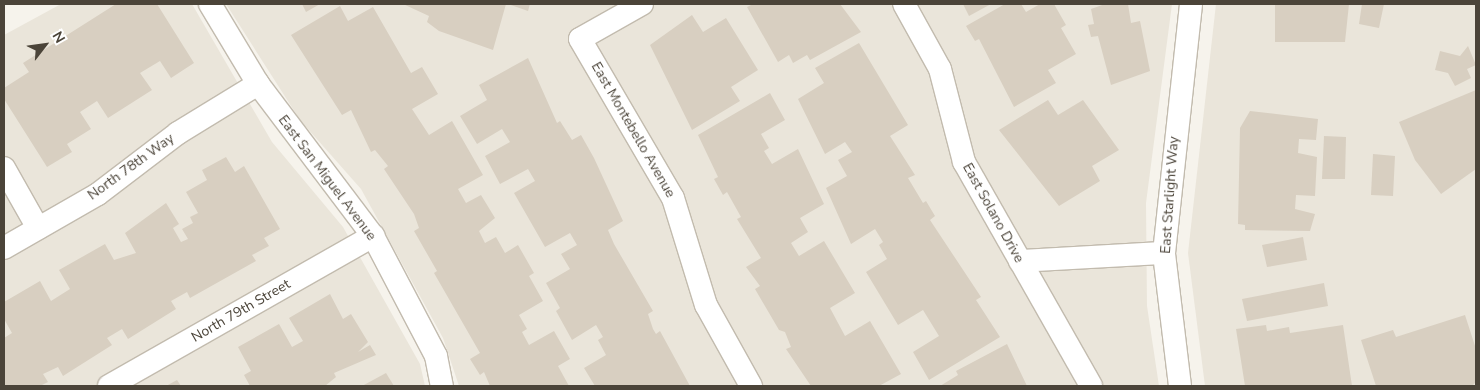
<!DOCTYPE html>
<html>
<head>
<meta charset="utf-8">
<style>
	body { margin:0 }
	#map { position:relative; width:1480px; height:390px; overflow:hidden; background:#f6f3ec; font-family:"Nunito Sans",sans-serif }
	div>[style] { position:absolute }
	.residential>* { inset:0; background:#eae5da }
	.building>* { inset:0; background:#d8cfc1 }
	.roads { filter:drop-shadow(1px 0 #c2bbae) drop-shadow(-1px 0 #c2bbae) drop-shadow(0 1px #c2bbae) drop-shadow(0 -1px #c2bbae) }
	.street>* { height:22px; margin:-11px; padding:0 11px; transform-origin:11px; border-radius:11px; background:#fff }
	span { translate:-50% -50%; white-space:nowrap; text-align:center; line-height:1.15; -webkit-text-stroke:4px #fff; paint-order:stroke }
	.street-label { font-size:14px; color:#4b4439 }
	.frame { position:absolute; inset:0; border:5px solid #4b4439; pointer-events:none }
	.north { position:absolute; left:20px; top:20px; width:50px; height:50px; -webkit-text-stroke:4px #fff; paint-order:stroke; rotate:60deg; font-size:14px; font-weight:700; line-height:20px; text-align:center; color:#4b4439 }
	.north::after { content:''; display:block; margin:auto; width:18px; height:22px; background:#4b4439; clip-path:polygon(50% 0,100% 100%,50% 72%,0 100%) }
</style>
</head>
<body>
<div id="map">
	<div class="residential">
		<i style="clip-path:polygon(61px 4px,192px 4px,272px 142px,343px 227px,420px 364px,425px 386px,4px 386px,4px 35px)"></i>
		<i style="clip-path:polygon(226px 4px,1172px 4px,1146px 203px,1147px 306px,1159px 386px,459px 386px,443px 338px,361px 189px,300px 120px)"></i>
		<i style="clip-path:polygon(1216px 4px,1476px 4px,1476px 386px,1205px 386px,1188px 253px)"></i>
	</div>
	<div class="building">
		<i style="clip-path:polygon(116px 4px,157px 4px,194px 63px,171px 78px,160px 61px,140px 73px,152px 90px,108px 118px,97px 101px,80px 112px,91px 129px,67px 144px,72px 152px,47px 167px,4px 99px,4px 88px,29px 72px,23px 63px)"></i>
		<i style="clip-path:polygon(302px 4px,320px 4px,306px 12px)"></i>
		<i style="clip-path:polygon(403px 4px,506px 4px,493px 50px,439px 31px,427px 22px,429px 16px)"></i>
		<i style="clip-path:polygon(508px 4px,530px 4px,528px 11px)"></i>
		<i style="clip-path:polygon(753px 4px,840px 4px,861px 32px,810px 60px,807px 55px,793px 63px,789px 55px,778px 62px,747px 7px)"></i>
		<i style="clip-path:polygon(963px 4px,991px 4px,969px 16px)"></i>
		<i style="clip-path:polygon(1005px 4px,1021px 4px,1026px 12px,1040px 4px,1054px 4px,1066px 25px,1061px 28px,1076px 54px,1048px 70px,1056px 83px,1014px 107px,979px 39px,975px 41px,966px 26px)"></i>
		<i style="clip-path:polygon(1105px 4px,1128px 4px,1131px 23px,1140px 21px,1150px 71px,1111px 85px,1098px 36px,1091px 37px,1088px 25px,1094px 24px,1091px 9px)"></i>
		<i style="clip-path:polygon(1275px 4px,1349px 4px,1345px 42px,1275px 42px)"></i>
		<i style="clip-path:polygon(1362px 4px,1384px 4px,1379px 28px,1359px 24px)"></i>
		<i style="clip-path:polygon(340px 6px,348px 21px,373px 7px,411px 73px,422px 67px,438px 94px,412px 109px,429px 135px,452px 121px,483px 175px,458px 189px,466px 203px,481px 195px,495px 218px,479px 231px,485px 243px,496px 237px,505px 253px,518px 245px,534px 273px,529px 276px,543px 301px,519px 315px,527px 329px,522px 332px,529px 345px,554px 331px,570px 359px,558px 366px,569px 386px,490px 386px,484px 372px,480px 375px,470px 359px,480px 353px,434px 273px,437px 271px,414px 231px,419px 228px,414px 214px,384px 169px,388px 166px,375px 150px,371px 152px,351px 110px,342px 115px,291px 35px)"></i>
		<i style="clip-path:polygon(692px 15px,703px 32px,726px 18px,758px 70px,731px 87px,740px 101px,692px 130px,650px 45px)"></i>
		<i style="clip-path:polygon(859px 43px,908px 125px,890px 136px,915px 175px,908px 178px,923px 203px,926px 201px,935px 216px,930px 220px,981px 297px,976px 300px,1000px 337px,929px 380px,913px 352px,939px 336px,923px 310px,898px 325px,866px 272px,887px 259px,879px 245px,883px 242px,875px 229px,851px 244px,826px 188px,847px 176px,838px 160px,852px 152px,845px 142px,825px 154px,798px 99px,824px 83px,815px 68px)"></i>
		<i style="clip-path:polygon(1468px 46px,1476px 65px,1467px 69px,1471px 78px,1455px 86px,1448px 73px,1435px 70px,1440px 51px,1460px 56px)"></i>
		<i style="clip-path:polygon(528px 58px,557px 123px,560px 121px,572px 140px,581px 135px,594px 158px,623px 221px,608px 230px,614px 244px,653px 311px,648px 314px,653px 329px,656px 334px,660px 331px,690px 386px,595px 386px,584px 368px,606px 355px,598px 340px,603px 337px,596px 325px,572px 340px,556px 311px,560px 308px,546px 283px,570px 269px,561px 254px,577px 245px,570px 233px,545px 247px,514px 193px,535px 181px,528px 169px,500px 184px,485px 156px,510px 142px,502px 129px,477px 144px,460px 116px,487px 100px,479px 85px)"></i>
		<i style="clip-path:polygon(1476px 90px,1476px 169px,1441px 194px,1415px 160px,1399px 122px)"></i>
		<i style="clip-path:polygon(770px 93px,785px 120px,761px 134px,769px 148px,764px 151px,772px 164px,798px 149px,824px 204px,800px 218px,808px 232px,791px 243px,799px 256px,824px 241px,855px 293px,830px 308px,845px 336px,870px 321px,901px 374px,879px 386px,811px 386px,786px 349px,791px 347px,785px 332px,779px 330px,755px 289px,760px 286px,746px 267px,761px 258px,737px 219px,741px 217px,727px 192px,723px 195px,714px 179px,718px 177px,698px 135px)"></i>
		<i style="clip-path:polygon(1048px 100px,1058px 115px,1083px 100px,1119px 150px,1092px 166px,1100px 181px,1059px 206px,999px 130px)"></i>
		<i style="clip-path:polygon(1250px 111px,1318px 119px,1316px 140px,1299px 139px,1298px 153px,1317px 157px,1315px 196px,1296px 195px,1295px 209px,1315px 214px,1310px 231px,1245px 230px,1245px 225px,1238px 224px,1240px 128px)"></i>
		<i style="clip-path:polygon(1324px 136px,1346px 137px,1345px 179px,1322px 179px)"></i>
		<i style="clip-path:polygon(1373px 154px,1395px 156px,1393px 196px,1371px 195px)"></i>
		<i style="clip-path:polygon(226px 157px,235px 172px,244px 166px,280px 229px,264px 238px,269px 246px,252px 255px,256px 261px,190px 298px,187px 292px,171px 301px,176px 309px,128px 339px,122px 329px,107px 338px,112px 345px,63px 376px,58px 367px,43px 374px,48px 382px,40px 386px,4px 386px,4px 338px,12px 333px,4px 319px,4px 302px,40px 281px,51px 301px,70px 289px,59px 270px,105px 244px,114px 260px,136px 253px,125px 233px,166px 203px,179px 224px,173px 228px,181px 242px,188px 239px,182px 229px,193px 223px,190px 217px,198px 213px,186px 192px,207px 180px,202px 170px)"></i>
		<i style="clip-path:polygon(1303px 237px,1307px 260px,1267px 267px,1262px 245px)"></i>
		<i style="clip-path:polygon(1324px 283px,1328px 306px,1247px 321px,1242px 299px)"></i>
		<i style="clip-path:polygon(330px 294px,343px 319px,351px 314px,368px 342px,358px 352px,370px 345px,376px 355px,334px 373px,336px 377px,325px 386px,250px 386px,244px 375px,251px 371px,238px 347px,279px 324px,292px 347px,303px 341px,289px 318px)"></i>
		<i style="clip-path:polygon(1465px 315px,1476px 349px,1476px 382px,1472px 386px,1376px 386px,1361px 340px,1393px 330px,1396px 337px)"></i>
		<i style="clip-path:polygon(1266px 325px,1267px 331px,1289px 327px,1290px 333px,1343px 325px,1352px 386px,1245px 386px,1236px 329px)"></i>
		<i style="clip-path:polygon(1007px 344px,1027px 386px,940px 386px,958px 375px,956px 371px)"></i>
		<i style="clip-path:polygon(386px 373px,394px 386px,362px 386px)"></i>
		<i style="clip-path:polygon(177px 380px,181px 386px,166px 386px)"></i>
	</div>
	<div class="roads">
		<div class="street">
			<i style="left:210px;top:4px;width:93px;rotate:59deg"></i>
			<i style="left:258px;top:84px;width:191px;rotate:52.9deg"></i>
			<i style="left:373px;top:236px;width:136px;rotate:62.3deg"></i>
			<i style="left:436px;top:356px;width:31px;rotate:79deg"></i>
			<i style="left:642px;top:4px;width:71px;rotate:150.6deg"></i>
			<i style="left:580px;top:39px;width:184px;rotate:59.7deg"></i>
			<i style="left:673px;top:198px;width:112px;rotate:72.9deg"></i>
			<i style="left:706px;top:305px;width:93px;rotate:60.9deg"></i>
			<i style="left:904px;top:4px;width:74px;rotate:61deg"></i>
			<i style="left:940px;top:69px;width:96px;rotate:75.5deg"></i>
			<i style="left:964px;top:162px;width:257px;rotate:60.4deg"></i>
			<i style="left:4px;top:168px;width:69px;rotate:60.5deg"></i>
			<i style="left:4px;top:248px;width:108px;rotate:-29.9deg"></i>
			<i style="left:98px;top:194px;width:101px;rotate:-37.3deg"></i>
			<i style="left:178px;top:133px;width:94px;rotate:-31.5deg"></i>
			<i style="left:1020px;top:261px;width:144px;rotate:-3.2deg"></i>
			<i style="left:109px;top:386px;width:304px;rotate:-29.6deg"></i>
			<i style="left:1180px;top:386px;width:134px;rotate:-96.9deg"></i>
			<i style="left:1164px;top:253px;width:250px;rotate:-83.8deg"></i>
		</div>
	</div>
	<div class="street-label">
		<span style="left:633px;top:130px;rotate:60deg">East Montebello Avenue</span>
		<span style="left:131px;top:167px;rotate:-36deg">North 78th Way</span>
		<span style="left:327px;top:178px;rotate:53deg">East San Miguel Avenue</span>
		<span style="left:1170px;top:195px;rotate:-86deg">East Starlight Way</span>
		<span style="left:993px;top:213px;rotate:61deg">East Solano Drive</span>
		<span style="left:241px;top:311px;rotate:-30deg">North 79th Street</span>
	</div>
	<div class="frame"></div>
	<div class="north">N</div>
</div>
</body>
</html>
